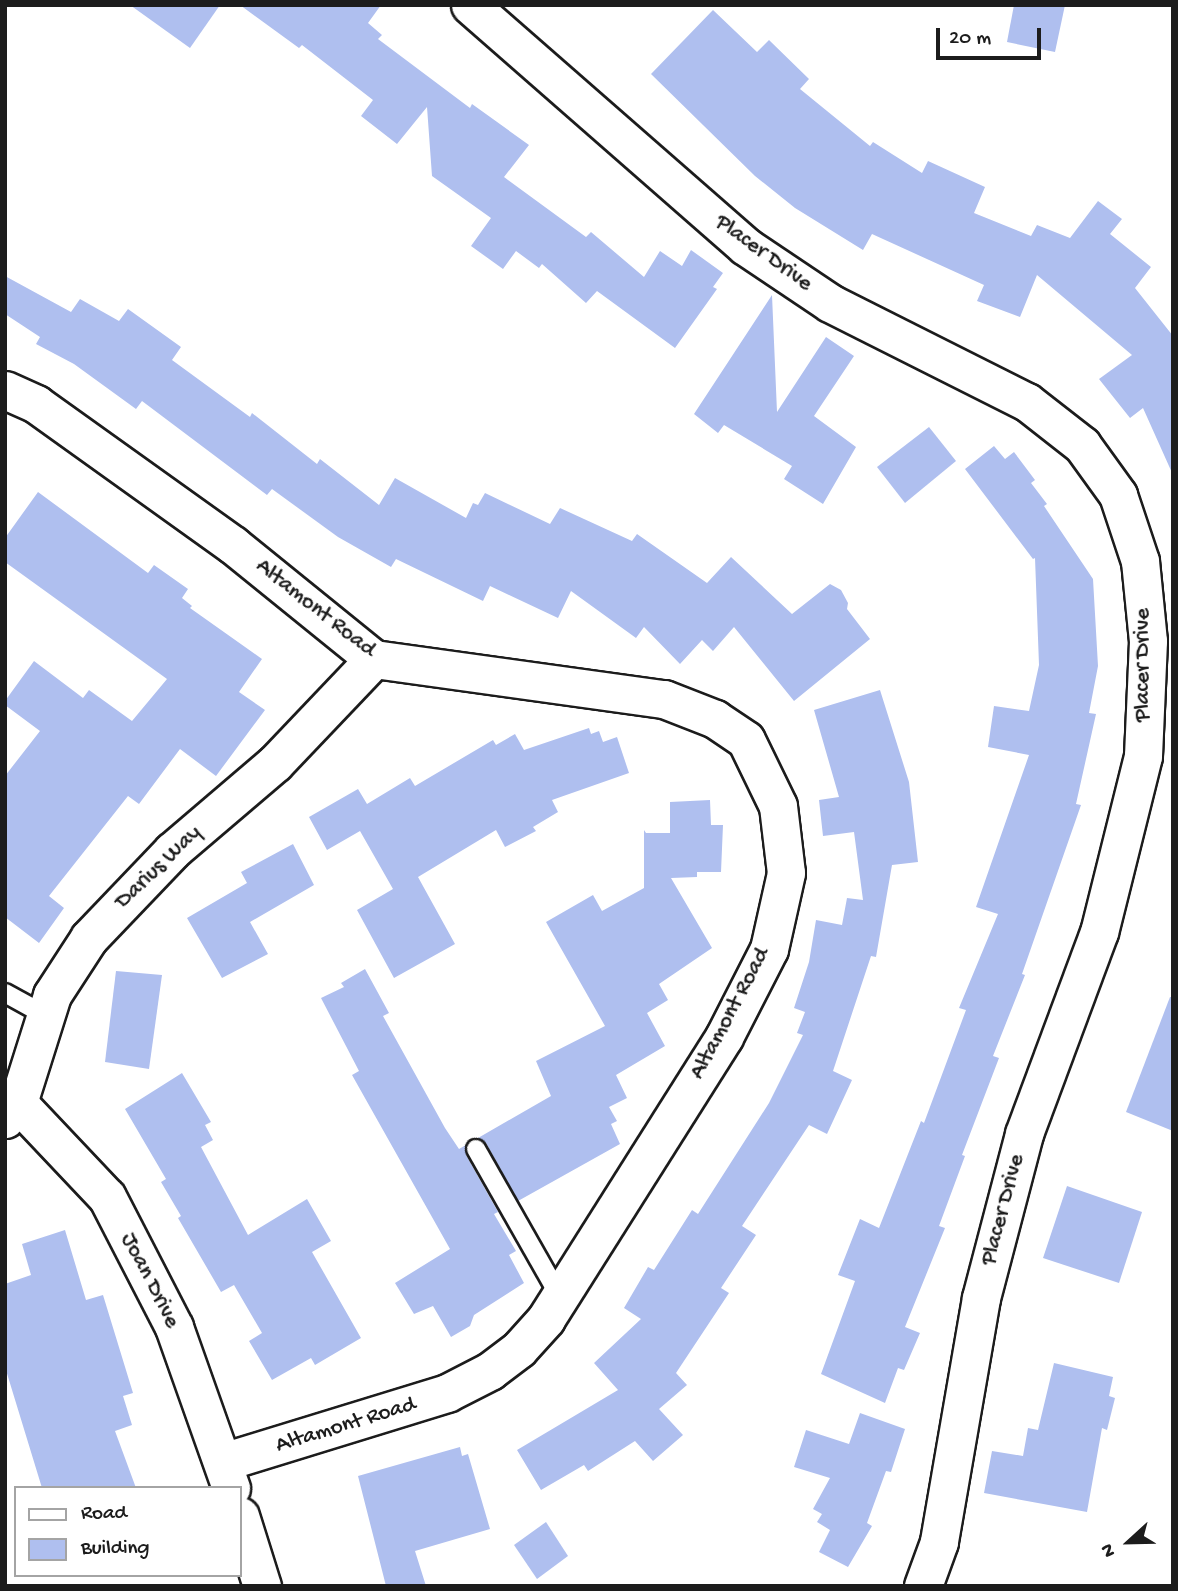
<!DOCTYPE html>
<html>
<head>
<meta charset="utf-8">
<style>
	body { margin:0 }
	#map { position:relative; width:1178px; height:1591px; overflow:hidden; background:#fff; font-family:"Gochi Hand",sans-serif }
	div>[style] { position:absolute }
	.building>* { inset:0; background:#afbfef }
	.roads { filter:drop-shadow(2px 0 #1c1c1c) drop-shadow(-2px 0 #1c1c1c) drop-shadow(0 2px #1c1c1c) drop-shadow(0 -2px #1c1c1c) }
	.lane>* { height:18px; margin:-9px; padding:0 9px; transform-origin:9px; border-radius:9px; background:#fff }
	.street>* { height:37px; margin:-18.5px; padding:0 18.5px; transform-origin:18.5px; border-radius:18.5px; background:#fff }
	span { translate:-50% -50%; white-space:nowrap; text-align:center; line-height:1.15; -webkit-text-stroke:5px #fff; paint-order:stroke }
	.street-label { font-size:23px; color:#1c1c1c }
	.frame { position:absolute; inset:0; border:7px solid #1c1c1c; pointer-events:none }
	.legend { position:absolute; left:14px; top:1486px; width:228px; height:91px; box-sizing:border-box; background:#fff; border:2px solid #a4a4a4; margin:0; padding:9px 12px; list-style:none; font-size:21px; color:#1c1c1c }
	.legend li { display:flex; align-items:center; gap:14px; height:35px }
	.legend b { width:35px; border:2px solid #a4a4a4 }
	.north { position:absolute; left:1094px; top:1507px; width:70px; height:70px; -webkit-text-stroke:5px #fff; paint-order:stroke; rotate:248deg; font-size:19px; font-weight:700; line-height:28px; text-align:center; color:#1c1c1c }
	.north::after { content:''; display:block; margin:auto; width:24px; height:32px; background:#1c1c1c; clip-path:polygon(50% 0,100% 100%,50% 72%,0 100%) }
	.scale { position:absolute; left:936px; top:28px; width:105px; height:32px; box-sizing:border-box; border:4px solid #1c1c1c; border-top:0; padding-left:9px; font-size:21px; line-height:24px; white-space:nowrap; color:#1c1c1c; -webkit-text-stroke:5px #fff; paint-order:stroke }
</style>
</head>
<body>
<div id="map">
	<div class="building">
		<i style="clip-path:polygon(130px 5px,220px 5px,190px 48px)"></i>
		<i style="clip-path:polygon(240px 5px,381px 5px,368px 23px,382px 35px,378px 39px,470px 108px,472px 104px,529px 145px,504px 177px,586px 237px,591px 232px,644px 277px,660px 251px,682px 266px,691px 250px,723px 273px,713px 287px,717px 289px,675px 348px,597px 291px,586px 303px,542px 264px,539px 268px,516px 251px,503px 269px,471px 246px,491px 218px,432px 176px,427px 107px,397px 144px,361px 116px,373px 100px,302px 45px,299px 48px)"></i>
		<i style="clip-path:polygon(1014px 5px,1065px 5px,1055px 52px,1007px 42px)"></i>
		<i style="clip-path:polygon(713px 10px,757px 52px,769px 40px,809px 79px,800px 89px,870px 146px,873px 142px,922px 173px,928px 161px,985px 187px,974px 213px,1031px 236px,1037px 225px,1070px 238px,1098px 201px,1122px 219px,1110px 234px,1151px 267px,1135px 288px,1173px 336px,1173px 475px,1143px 408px,1130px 418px,1099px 379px,1132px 355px,1037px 275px,1020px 317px,977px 301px,984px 285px,872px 234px,863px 250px,795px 208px,755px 176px,651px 74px)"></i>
		<i style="clip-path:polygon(5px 276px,71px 312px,80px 299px,119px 321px,128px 309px,181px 347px,172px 360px,250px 417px,252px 413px,317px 464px,320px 459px,379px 505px,395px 478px,466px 518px,473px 503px,478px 505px,485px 493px,550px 524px,560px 508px,632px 541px,637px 534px,707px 583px,731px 557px,792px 614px,830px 584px,841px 590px,848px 603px,847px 609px,870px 639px,794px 701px,734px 627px,713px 651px,702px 640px,680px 664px,644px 627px,636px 638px,571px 591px,558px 618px,490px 586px,483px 601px,396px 559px,391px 567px,338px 537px,272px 489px,267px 495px,142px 401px,136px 409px,74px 364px,36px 344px,40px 337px,5px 314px)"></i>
		<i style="clip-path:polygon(772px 295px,777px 412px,826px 337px,854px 356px,814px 416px,856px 447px,823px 504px,784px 479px,792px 466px,724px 425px,718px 433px,694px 414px)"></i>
		<i style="clip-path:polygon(929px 427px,956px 461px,905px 503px,877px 467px)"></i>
		<i style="clip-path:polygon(994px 446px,1005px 459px,1014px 452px,1035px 480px,1031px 483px,1047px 504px,1044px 506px,1093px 579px,1098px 666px,1089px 713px,1096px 714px,1076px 804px,1081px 805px,1022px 974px,1025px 975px,993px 1056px,999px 1058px,962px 1155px,965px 1156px,939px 1226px,945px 1228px,905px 1327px,920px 1333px,904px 1370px,898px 1368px,885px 1403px,821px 1374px,855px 1281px,838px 1275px,860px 1219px,879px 1228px,921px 1121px,924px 1123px,966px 1010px,959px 1008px,998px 914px,976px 907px,1029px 755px,988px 747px,994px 706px,1029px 711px,1039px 665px,1035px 558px,1033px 559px,965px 469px)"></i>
		<i style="clip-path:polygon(38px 492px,148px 573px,154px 565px,188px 589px,182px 598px,192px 606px,190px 608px,262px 659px,239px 692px,265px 710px,216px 776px,180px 749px,139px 804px,128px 796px,49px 896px,64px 908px,39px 943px,5px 917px,5px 776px,40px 731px,5px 705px,5px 701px,34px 661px,83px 698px,89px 690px,132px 721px,167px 679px,5px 562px,5px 538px)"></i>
		<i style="clip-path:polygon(880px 690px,909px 782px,918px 862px,892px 865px,876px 957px,871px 956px,833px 1071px,852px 1080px,827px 1134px,809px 1125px,742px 1226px,756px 1235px,721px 1288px,729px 1293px,676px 1373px,687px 1385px,659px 1409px,683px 1435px,653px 1461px,635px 1441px,588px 1471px,584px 1465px,541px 1490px,517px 1450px,618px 1390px,594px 1363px,641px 1319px,624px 1308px,648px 1267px,654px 1270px,692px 1210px,698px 1214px,769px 1103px,803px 1035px,797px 1033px,805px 1012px,794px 1008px,809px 962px,816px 920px,842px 925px,847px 898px,863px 900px,854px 832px,823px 836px,819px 800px,839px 797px,814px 710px)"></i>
		<i style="clip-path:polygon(589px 728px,591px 734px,599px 731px,603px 742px,617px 737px,629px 773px,552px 800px,558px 812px,533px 827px,536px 831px,505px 847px,496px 830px,418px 877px,455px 944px,394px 978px,357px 910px,393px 889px,360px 831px,327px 850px,309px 817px,358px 789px,367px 804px,410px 778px,415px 786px,493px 740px,496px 745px,515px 734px,524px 750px)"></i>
		<i style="clip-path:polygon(710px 800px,711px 825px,723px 825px,721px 872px,697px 872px,697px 877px,671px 878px,712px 948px,659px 984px,668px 1000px,647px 1013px,665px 1046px,616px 1075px,627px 1098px,609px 1107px,617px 1121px,611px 1124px,620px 1144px,518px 1201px,486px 1143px,478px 1138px,551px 1096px,536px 1061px,605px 1026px,546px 922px,593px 895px,602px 911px,644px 888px,644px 830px,646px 833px,670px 833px,670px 802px)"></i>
		<i style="clip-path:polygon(293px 844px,314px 885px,250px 922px,268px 954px,222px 978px,187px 918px,247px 883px,241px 872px)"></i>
		<i style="clip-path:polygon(365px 969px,389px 1013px,383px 1016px,445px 1128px,459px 1149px,466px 1145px,466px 1155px,498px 1212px,494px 1214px,516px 1251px,509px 1255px,524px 1283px,474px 1315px,470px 1326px,451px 1337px,433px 1306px,414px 1314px,395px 1283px,450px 1249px,352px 1075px,359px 1071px,321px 998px,344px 987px,341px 983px)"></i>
		<i style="clip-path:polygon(116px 971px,162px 975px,149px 1069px,105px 1062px)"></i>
		<i style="clip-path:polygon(1170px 997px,1173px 997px,1173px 1131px,1126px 1112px)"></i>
		<i style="clip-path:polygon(182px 1073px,211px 1122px,205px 1125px,213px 1140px,201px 1147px,248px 1235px,307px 1199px,331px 1241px,312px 1252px,361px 1338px,315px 1365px,311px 1358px,272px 1380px,249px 1341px,262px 1333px,234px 1285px,221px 1292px,178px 1218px,181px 1216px,161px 1182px,166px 1179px,125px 1109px)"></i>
		<i style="clip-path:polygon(1067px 1186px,1142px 1212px,1119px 1283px,1043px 1258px)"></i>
		<i style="clip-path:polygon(65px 1230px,86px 1300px,103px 1295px,133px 1393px,123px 1396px,132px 1425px,115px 1431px,136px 1488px,42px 1488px,5px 1367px,5px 1284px,31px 1275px,22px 1244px)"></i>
		<i style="clip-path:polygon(1054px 1363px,1113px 1377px,1109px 1396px,1115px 1398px,1107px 1430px,1102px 1428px,1087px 1512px,984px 1493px,992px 1451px,1023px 1456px,1028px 1428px,1038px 1430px)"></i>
		<i style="clip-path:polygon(860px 1413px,905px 1429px,891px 1472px,886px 1471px,867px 1523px,872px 1526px,848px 1567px,819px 1552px,830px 1530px,817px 1522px,822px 1514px,813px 1509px,830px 1478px,794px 1467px,806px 1430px,849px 1444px)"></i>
		<i style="clip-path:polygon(460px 1447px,462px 1456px,468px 1454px,490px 1529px,415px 1551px,426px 1586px,386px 1586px,358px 1476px)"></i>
		<i style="clip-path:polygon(546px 1522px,568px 1556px,537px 1579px,514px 1545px)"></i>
	</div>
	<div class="roads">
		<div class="lane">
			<i style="left:5px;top:993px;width:46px;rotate:28.8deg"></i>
			<i style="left:476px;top:1149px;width:170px;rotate:60.4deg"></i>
		</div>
		<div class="street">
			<i style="left:470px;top:5px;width:366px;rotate:41.2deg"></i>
			<i style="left:745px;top:246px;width:102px;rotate:33.8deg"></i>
			<i style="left:830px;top:303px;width:220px;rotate:26.7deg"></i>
			<i style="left:1027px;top:402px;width:70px;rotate:38deg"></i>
			<i style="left:1082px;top:445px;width:62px;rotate:54.2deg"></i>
			<i style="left:1118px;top:495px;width:70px;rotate:71.6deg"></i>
			<i style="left:1140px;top:561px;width:80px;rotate:84.3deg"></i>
			<i style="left:1148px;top:641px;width:115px;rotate:92.5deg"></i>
			<i style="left:1143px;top:756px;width:181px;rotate:104deg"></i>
			<i style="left:1099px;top:932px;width:215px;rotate:110.4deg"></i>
			<i style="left:1024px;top:1134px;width:170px;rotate:104.7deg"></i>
			<i style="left:981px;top:1298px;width:248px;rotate:99.8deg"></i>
			<i style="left:939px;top:1542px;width:47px;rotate:110deg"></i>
			<i style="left:5px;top:390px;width:34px;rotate:24deg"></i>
			<i style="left:36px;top:404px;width:242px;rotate:35.6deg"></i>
			<i style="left:233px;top:545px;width:181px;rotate:39deg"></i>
			<i style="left:374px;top:659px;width:293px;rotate:7.9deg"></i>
			<i style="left:664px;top:699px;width:55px;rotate:21.4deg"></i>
			<i style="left:715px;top:719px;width:37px;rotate:34deg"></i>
			<i style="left:746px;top:740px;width:73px;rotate:64.1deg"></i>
			<i style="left:778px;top:806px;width:67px;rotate:83.2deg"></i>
			<i style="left:786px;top:873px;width:78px;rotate:102.6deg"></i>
			<i style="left:769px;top:949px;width:99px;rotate:117.1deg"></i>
			<i style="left:724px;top:1037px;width:333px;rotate:122.3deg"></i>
			<i style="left:546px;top:1319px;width:40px;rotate:132deg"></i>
			<i style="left:519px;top:1349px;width:36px;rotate:143deg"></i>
			<i style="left:490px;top:1371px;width:48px;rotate:152.9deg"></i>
			<i style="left:447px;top:1393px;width:234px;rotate:162.9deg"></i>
			<i style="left:18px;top:1103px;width:129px;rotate:46.6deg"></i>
			<i style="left:107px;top:1197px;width:146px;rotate:62.7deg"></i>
			<i style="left:174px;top:1327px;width:171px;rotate:70.5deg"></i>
			<i style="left:5px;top:1119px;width:21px;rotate:-51deg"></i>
			<i style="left:18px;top:1103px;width:113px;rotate:-72.5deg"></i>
			<i style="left:52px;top:995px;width:68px;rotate:-57deg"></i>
			<i style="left:89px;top:938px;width:120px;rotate:-46.3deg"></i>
			<i style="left:172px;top:851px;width:135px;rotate:-40.5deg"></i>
			<i style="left:275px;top:763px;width:144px;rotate:-46.4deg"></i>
			<i style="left:240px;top:1516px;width:73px;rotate:72.6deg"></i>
		</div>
	</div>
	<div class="street-label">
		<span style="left:763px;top:254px;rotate:36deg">Placer Drive</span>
		<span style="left:315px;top:609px;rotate:38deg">Altamont Road</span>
		<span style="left:1144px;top:665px;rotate:-90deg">Placer Drive</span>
		<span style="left:159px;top:868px;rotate:-44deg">Darius Way</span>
		<span style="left:731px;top:1014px;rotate:-62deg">Altamont Road</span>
		<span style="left:1004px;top:1210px;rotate:-75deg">Placer Drive</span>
		<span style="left:149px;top:1281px;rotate:63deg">Joan Drive</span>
		<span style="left:346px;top:1426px;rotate:-17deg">Altamont Road</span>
	</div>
	<div class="frame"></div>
	<ul class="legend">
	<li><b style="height:9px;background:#fff"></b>Road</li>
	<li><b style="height:19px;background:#afbfef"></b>Building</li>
	</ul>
	<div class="north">N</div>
	<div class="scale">20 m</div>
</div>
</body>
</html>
